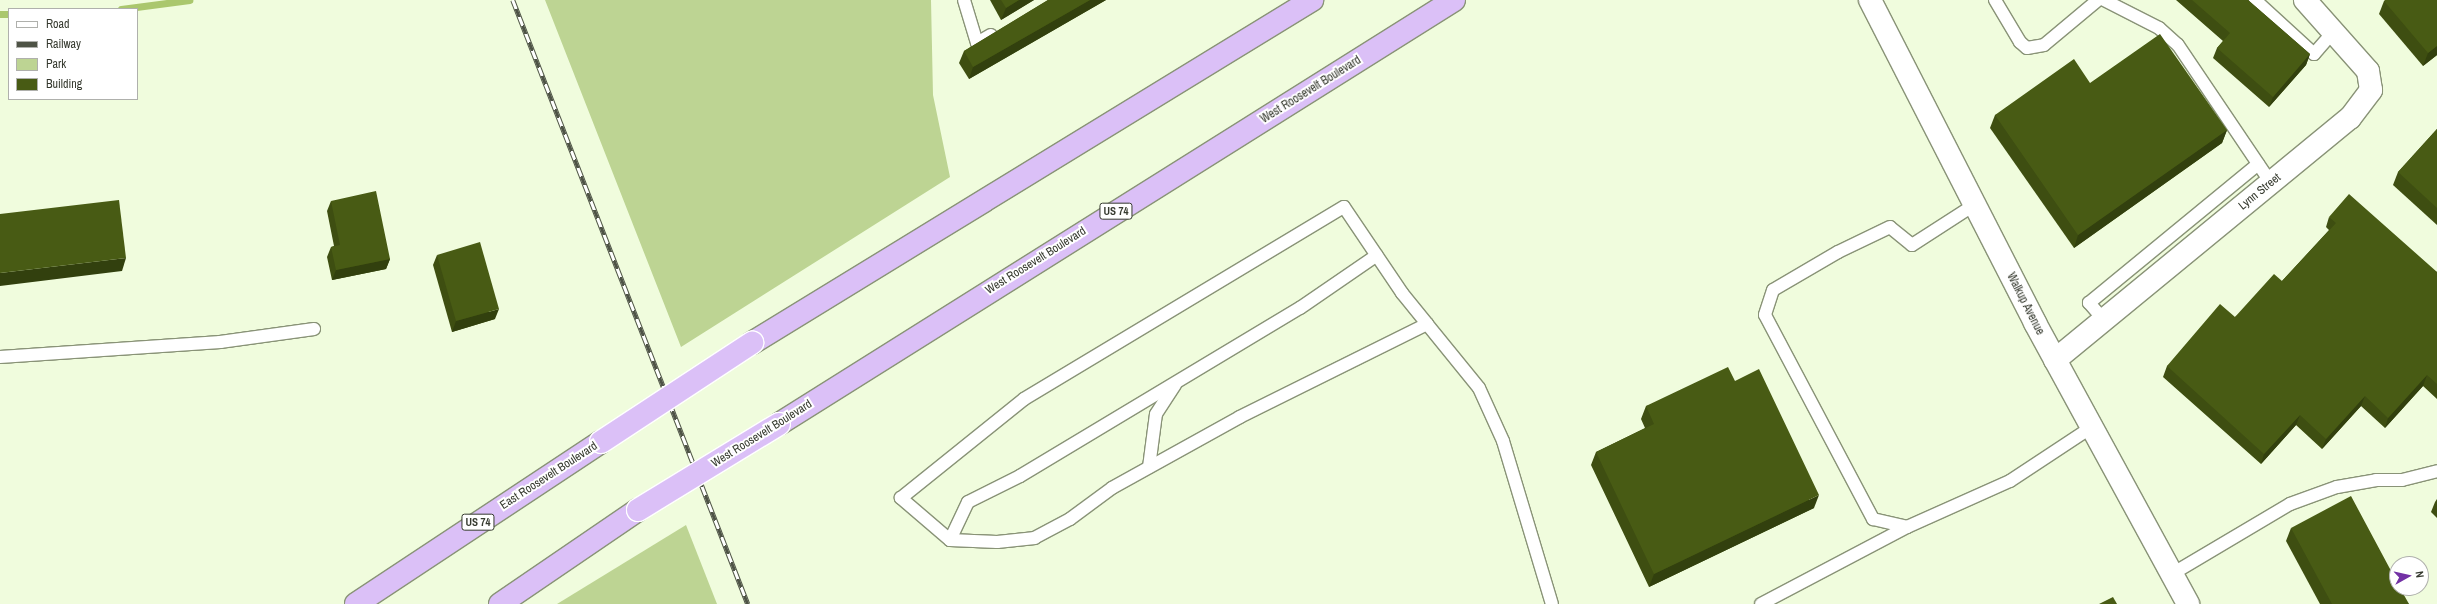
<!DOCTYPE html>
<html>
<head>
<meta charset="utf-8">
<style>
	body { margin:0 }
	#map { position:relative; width:2437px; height:604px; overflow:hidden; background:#f0fcdd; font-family:"Archivo Narrow",sans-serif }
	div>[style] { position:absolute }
	.green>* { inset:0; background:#bdd493 }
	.stream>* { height:7px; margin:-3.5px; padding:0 3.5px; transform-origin:3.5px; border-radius:3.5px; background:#aac76d }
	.roads { filter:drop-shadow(1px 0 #899377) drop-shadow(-1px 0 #899377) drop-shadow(0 1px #899377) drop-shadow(0 -1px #899377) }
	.lane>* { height:12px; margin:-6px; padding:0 6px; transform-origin:6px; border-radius:6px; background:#fff }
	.street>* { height:22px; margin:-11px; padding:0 11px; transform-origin:11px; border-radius:11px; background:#fff }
	.secondary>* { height:22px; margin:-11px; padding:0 11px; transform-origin:11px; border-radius:11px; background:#fff }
	.highway>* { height:22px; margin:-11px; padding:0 11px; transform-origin:11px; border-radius:11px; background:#dbc0f7 }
	.rail>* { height:4.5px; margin-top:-2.25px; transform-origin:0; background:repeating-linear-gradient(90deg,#fff 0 9px,#4e5346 0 18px); box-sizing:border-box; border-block:1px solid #4e5346 }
	.bridges { filter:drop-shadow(1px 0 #fff) drop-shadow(-1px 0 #fff) drop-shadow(0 1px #fff) drop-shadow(0 -1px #fff) }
	.highway-bridge>* { height:22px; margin:-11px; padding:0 11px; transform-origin:11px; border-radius:11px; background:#dbc0f7 }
	.wall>* { inset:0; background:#3e4e11 }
	.shaded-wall>* { inset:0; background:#32400e }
	.building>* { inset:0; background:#485b14 }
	span { translate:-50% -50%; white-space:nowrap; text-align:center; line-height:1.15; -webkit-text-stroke:4px #fff; paint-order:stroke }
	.shield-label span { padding:1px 3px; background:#fff; border:1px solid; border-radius:3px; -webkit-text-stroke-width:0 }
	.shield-label { font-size:11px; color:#363a2f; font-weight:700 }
	.street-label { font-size:12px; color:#363a2f }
	.legend { position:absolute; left:8px; top:8px; width:130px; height:92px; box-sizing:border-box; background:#fff; border:1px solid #afb0ac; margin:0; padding:5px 7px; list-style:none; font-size:12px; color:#363a2f }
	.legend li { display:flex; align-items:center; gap:8px; height:20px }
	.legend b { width:20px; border:1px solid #afb0ac }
	.north { position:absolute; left:2389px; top:556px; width:40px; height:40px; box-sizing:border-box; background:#fff; border:1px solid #afb0ac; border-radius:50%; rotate:82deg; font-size:11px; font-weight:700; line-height:16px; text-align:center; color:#363a2f }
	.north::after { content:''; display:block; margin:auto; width:14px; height:18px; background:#7331a5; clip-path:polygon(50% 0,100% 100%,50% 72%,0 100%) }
</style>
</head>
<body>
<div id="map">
	<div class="green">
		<i style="clip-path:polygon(545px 0,931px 0,933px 95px,950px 177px,681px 347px)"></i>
		<i style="clip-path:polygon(686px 525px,717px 604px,557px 604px)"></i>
	</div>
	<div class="stream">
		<i style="left:121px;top:9px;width:69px;rotate:-7.5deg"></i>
		<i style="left:0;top:14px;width:9px"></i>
	</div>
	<div class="roads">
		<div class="lane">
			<i style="left:964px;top:0;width:45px;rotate:73.2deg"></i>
			<i style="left:977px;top:43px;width:16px;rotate:-30deg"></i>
			<i style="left:1995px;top:0;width:49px;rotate:59.2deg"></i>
			<i style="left:2020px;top:42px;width:9px;rotate:41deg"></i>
			<i style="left:2027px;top:48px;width:17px;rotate:-10deg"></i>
			<i style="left:2044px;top:45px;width:70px;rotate:-39.8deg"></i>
			<i style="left:2104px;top:0;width:62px;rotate:27deg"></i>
			<i style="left:2159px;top:28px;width:25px;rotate:42deg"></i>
			<i style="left:2178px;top:45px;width:166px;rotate:56deg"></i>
			<i style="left:2255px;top:0;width:80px;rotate:42.5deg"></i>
			<i style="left:2314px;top:54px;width:29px;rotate:-49deg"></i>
			<i style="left:1974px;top:205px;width:74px;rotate:147.2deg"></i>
			<i style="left:1912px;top:245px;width:28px;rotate:-141deg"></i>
			<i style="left:1890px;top:227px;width:58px;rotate:154.3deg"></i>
			<i style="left:1838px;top:252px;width:75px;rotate:149.7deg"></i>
			<i style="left:1773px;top:290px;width:26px;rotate:108deg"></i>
			<i style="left:1765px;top:315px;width:231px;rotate:62.1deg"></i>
			<i style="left:1873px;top:519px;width:35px;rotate:13deg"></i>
			<i style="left:1907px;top:527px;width:113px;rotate:-24.1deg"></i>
			<i style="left:2010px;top:481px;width:98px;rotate:-33.4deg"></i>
			<i style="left:2104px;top:320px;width:23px;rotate:-131deg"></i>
			<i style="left:2089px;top:303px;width:219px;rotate:-39.4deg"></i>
			<i style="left:1427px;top:324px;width:209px;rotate:153.6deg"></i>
			<i style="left:1240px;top:417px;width:146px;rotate:151deg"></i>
			<i style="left:1112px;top:488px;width:52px;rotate:143.6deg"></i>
			<i style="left:1070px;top:519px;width:40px;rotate:152deg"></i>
			<i style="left:1035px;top:538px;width:38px;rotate:174deg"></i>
			<i style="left:997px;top:542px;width:47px;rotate:-177.6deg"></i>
			<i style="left:950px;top:540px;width:65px;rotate:-139.4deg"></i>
			<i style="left:901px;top:498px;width:158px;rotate:-38.8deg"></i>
			<i style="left:1024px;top:399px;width:373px;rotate:-31deg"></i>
			<i style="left:1344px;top:207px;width:104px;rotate:56deg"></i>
			<i style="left:1402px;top:293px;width:40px;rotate:51deg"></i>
			<i style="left:1427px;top:324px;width:82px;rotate:50.9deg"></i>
			<i style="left:1479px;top:388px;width:58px;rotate:65.6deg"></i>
			<i style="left:1503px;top:441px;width:170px;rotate:73.3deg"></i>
			<i style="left:0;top:357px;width:221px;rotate:-3.9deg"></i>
			<i style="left:220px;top:342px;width:95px;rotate:-7.9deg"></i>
			<i style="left:1149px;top:467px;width:53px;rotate:-82.5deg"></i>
			<i style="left:1156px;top:414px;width:35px;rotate:-57deg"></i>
			<i style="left:950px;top:540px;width:42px;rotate:-64.7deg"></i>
			<i style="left:968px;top:502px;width:58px;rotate:-26.6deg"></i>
			<i style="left:1020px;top:476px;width:327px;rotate:-31deg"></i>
			<i style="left:1300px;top:308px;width:93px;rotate:-34.5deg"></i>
			<i style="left:2172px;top:574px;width:137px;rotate:-30.7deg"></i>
			<i style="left:2290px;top:504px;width:50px;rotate:-19.9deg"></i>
			<i style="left:2337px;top:487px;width:40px;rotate:-10deg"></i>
			<i style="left:2376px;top:480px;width:26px"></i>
			<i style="left:2402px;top:480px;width:36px;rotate:-14deg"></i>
			<i style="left:1761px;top:604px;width:165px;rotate:-27.8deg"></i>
		</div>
		<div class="street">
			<i style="left:2055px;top:360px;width:382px;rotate:-39.4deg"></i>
			<i style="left:2350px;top:118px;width:35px;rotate:-53deg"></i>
			<i style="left:2371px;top:90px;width:19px;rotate:-99deg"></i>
			<i style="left:2368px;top:71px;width:95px;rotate:-131.6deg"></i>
		</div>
		<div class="secondary">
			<i style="left:1870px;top:0;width:363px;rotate:62.9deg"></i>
			<i style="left:2035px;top:323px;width:320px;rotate:61.4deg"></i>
		</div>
		<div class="highway">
			<i style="left:752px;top:343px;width:657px;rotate:-31.49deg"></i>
			<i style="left:779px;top:424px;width:797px;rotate:-32.13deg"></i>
			<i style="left:356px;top:604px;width:294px;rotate:-33.5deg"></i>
			<i style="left:500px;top:604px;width:167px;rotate:-34.3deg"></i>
		</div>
	</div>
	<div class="rail">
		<i style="left:513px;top:0;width:648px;rotate:68.74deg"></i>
	</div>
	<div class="bridges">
		<div class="highway-bridge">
			<i style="left:601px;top:442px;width:181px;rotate:-33.3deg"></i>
			<i style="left:638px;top:510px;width:165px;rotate:-31.4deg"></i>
		</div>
	</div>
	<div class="wall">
		<i style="clip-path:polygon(990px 0,1034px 0,1001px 20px)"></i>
		<i style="clip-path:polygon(1048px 0,1106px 0,969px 79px,959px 63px,964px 51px)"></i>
		<i style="clip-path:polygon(2176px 0,2248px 0,2310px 54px,2306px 65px,2269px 107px,2213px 58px,2217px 48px,2223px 41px)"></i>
		<i style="clip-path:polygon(2437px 0,2437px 55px,2423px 66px,2379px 14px,2384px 1px)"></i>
		<i style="clip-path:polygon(2090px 83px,2227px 130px,2222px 143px,2074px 248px,1990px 128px,1995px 115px)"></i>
		<i style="clip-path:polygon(2437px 129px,2437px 225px,2393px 185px,2398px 172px)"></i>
		<i style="clip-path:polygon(331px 201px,390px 259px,386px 269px,332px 280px,327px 257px,331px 247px,334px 246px,327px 211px)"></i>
		<i style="clip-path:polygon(2329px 217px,2437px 272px,2437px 399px,2423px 386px,2385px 428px,2361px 406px,2322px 449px,2296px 425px,2261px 464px,2163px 377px,2167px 366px,2235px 317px,2282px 281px,2329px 230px,2326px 227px)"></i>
		<i style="clip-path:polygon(437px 255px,495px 319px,452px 332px,433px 265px)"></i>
		<i style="clip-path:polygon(1735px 381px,1814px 508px,1649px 587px,1591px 465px,1596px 452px,1645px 428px,1641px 419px,1646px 406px)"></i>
		<i style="clip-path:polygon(2437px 499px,2437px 518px,2431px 512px,2435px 502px)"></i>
		<i style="clip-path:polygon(2291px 528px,2409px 604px,2320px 604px,2286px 541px)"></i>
	</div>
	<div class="shaded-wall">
		<i style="clip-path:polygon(1019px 0,1034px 0,1001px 20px,1006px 8px)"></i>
		<i style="clip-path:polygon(1090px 0,1106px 0,969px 79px,973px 67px)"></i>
		<i style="clip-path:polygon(2437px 46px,2437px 55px,2423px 66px,2428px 53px)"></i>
		<i style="clip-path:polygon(2310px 54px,2306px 65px,2269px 107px,2273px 97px)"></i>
		<i style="clip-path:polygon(2227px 130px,2222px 143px,2074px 248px,2078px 235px)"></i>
		<i style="clip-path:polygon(126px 258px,122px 271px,0 286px,0 273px)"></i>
		<i style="clip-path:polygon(390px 259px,386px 269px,332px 280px,336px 270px)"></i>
		<i style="clip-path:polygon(499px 309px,495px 319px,452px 332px,456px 321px)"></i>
		<i style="clip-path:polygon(2427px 375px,2423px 386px,2385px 428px,2388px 418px)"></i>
		<i style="clip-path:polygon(2365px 396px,2361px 406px,2322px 449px,2326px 439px)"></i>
		<i style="clip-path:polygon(2300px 415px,2296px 425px,2261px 464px,2264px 454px)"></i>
		<i style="clip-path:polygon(1819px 495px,1814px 508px,1649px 587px,1654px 574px)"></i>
	</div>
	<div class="building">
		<i style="clip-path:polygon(1001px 0,1019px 0,1006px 8px)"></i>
		<i style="clip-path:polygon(1048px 0,1090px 0,973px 67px,964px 51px)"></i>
		<i style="clip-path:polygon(2192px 0,2248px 0,2310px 54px,2273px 97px,2217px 48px,2230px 33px)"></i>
		<i style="clip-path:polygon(2385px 0,2437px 0,2437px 46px,2428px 53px,2384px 1px)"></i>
		<i style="clip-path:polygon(2160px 34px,2227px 130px,2078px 235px,1995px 115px,2074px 59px,2090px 83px)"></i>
		<i style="clip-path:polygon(2437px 129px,2437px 208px,2398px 172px)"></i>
		<i style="clip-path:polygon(376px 191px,390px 259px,336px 270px,331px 247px,340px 245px,331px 201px)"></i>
		<i style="clip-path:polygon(2349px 194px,2437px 272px,2437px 384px,2427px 375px,2388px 418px,2365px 396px,2326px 439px,2300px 415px,2264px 454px,2167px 366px,2220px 304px,2235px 317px,2274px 274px,2282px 281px,2336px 223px,2329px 217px)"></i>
		<i style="clip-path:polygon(119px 200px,126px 258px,0 273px,0 214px)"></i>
		<i style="clip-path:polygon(480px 242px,499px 309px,456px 321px,437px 255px)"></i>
		<i style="clip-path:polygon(1728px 367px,1735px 381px,1759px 369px,1819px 495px,1654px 574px,1596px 452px,1654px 424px,1646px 406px)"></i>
		<i style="clip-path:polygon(2351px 496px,2397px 582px,2397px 588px,2400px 588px,2409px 604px,2332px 604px,2291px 528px)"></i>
		<i style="clip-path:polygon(2113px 597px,2117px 604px,2099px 604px)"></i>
	</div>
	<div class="shield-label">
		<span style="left:1116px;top:211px">US 74</span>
		<span style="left:478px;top:522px">US 74</span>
	</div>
	<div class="street-label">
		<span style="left:1311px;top:90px;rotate:-32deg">West Roosevelt Boulevard</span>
		<span style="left:2260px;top:192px;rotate:-39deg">Lynn Street</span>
		<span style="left:1036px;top:261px;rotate:-32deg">West Roosevelt Boulevard</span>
		<span style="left:2025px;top:304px;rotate:63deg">Walkup Avenue</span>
		<span style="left:762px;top:434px;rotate:-32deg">West Roosevelt Boulevard</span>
		<span style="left:549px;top:476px;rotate:-33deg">East Roosevelt Boulevard</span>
	</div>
	<ul class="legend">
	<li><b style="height:5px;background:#fff"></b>Road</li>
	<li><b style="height:5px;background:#4e5346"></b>Railway</li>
	<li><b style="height:11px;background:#bdd493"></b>Park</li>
	<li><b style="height:11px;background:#485b14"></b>Building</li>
	</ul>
	<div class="north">N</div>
</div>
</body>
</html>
